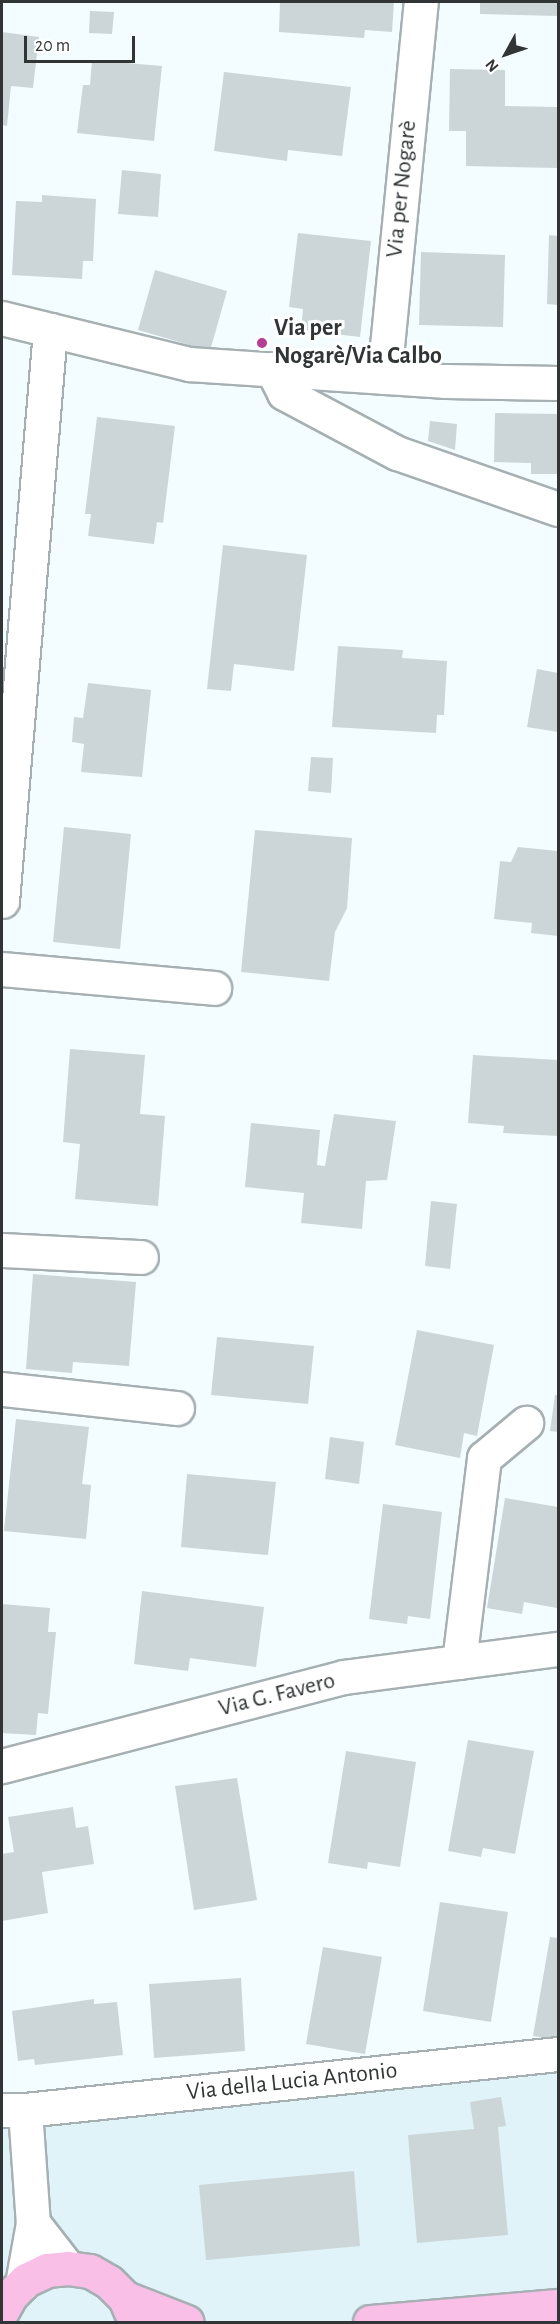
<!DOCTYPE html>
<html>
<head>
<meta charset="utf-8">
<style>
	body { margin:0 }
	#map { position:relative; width:560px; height:2324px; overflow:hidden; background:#f3fcfe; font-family:"Alegreya Sans",sans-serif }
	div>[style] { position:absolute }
	.built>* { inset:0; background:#dff3f9 }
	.building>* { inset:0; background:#ccd6d9 }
	.roads { filter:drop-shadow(2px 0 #a6b0b3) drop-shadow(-2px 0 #a6b0b3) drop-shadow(0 2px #a6b0b3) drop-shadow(0 -2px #a6b0b3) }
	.minor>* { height:33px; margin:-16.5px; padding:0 16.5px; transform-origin:16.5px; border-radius:16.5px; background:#fff }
	.major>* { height:33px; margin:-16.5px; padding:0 16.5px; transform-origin:16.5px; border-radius:16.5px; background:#fabfe6 }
	.dots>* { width:16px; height:16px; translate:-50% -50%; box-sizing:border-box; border:3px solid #fff; border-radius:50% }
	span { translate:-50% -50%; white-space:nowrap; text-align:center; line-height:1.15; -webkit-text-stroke:6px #fff; paint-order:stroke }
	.street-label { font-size:24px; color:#313536 }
	.poi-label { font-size:24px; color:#313536; font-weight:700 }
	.left { translate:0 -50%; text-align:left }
	.frame { position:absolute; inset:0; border:3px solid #313536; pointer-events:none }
	.north { position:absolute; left:476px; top:24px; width:60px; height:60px; -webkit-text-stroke:4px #fff; paint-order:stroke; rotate:230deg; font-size:16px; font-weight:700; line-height:24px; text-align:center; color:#313536 }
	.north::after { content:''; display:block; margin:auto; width:21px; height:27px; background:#313536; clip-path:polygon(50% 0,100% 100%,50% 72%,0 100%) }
	.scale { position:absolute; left:24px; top:36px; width:111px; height:27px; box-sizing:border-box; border:3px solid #313536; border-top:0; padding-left:8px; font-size:18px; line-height:21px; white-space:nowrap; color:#313536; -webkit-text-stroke:4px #fff; paint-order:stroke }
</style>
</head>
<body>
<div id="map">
	<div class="built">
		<i style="clip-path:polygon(558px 2062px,558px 2322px,2px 2322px,2px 2119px)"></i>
	</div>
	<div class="building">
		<i style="clip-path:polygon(280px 2px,394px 2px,392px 32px,365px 30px,364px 38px,279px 32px)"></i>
		<i style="clip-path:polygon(480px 2px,558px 2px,558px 16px,480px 14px)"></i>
		<i style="clip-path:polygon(90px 11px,114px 12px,112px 34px,89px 33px)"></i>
		<i style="clip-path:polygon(2px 32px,39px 37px,33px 88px,11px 86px,7px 126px,2px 125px)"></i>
		<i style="clip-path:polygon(92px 60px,162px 66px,154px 141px,77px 133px,83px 85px,90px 85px)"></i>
		<i style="clip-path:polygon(450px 69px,505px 70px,505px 106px,558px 107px,558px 168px,466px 166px,466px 131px,449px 131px)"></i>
		<i style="clip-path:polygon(224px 72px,351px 87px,342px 156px,288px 150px,287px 161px,214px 151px)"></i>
		<i style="clip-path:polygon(122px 170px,161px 174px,158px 217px,118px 214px)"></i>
		<i style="clip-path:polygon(42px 195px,96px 199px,93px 261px,83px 261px,82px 279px,12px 275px,16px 201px,42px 202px)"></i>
		<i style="clip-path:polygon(298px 233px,371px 241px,360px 337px,301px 330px,303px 309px,289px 307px)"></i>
		<i style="clip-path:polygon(549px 235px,558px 236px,558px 305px,547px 304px)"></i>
		<i style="clip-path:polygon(421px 252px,505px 255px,503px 327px,419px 325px)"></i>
		<i style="clip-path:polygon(155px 270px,227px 291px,210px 351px,138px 330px)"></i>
		<i style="clip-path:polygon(495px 413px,558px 414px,558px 474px,531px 474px,531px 463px,494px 462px)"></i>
		<i style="clip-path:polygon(97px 417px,175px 426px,163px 523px,157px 522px,154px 544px,88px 536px,91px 514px,85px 514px)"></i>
		<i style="clip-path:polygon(430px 421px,457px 424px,455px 450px,428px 441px)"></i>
		<i style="clip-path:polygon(223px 545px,307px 555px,294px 671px,234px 664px,231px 691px,207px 689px)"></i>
		<i style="clip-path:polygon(338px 646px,403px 650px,402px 658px,447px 661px,444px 715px,437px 715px,436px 733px,332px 727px)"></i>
		<i style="clip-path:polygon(537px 669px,558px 673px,558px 732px,527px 727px)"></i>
		<i style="clip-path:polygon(88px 683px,151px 690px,142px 777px,81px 772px,84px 744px,72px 742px,74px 717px,83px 718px)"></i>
		<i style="clip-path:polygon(311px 757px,333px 758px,331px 793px,308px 791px)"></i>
		<i style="clip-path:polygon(64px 827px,131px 834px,120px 949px,53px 942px)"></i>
		<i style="clip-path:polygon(255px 830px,352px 838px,347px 908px,335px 932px,329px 981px,241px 972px)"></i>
		<i style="clip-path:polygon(518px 847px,558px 851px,558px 936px,531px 933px,532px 923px,494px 919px,500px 861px,511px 862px)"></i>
		<i style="clip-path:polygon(70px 1049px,145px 1055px,140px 1114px,165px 1116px,158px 1206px,75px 1199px,80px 1144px,63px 1142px)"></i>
		<i style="clip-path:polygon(473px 1055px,558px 1060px,558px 1136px,503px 1133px,504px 1126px,468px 1123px)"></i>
		<i style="clip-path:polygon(334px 1114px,396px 1121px,387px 1180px,366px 1181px,362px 1229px,301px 1223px,304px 1193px,245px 1187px,251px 1123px,320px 1130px,317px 1165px,325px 1166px)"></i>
		<i style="clip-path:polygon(431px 1201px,457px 1204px,450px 1269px,425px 1266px)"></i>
		<i style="clip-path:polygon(33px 1274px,136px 1282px,129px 1366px,73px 1362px,72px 1373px,26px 1369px)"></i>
		<i style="clip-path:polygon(417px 1330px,494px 1345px,477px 1436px,464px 1433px,460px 1458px,395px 1445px)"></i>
		<i style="clip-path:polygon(217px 1337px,314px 1346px,308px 1404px,211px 1395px)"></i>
		<i style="clip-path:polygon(555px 1395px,558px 1395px,558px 1432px,550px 1431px)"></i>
		<i style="clip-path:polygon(16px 1419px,89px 1427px,82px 1484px,91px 1485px,86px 1539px,4px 1531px)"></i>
		<i style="clip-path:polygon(330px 1437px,364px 1442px,359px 1484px,325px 1479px)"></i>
		<i style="clip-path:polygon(187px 1474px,276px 1482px,268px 1555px,181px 1547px)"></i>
		<i style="clip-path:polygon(505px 1498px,558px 1507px,557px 1608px,524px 1602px,522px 1614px,487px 1608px)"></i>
		<i style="clip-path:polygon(383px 1504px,442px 1512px,430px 1619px,408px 1616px,407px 1624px,369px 1619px)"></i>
		<i style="clip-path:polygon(142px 1591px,264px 1607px,256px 1667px,190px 1658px,188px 1671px,134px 1664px)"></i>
		<i style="clip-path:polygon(2px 1604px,50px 1608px,48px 1632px,56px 1632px,48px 1714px,38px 1713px,36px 1735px,2px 1733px)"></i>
		<i style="clip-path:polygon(468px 1740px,534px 1751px,515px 1854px,483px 1848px,481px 1857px,448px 1851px)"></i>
		<i style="clip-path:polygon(346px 1751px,416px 1762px,400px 1867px,368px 1862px,367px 1869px,328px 1863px)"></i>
		<i style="clip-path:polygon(237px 1778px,257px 1900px,194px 1910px,175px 1786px)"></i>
		<i style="clip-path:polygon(73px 1807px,76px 1828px,88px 1826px,94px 1864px,42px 1872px,48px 1913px,2px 1921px,2px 1854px,14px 1852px,8px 1817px)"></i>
		<i style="clip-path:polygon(440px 1902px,508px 1912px,491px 2022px,423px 2011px)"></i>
		<i style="clip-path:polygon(550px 1937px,558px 1938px,558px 2040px,533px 2036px)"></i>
		<i style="clip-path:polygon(323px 1947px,382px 1957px,365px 2054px,306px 2044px)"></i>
		<i style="clip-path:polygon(241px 1978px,245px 2051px,154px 2058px,149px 1984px)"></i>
		<i style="clip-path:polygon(94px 1999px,94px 2004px,117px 2002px,123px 2055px,35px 2065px,34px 2059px,18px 2061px,12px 2011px)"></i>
		<i style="clip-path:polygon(501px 2097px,506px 2126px,498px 2127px,508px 2235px,417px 2243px,408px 2135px,474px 2129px,470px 2102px)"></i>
		<i style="clip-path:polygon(354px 2171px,360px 2246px,206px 2260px,199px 2185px)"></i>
	</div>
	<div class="roads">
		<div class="minor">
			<i style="left:2px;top:318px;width:193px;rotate:13.8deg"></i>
			<i style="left:189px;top:364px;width:258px;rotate:3.8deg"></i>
			<i style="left:446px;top:381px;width:112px;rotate:1deg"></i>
			<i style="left:272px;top:369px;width:27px;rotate:63deg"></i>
			<i style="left:284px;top:393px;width:128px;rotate:28deg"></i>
			<i style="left:397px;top:453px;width:170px;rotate:19.2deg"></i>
			<i style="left:384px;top:377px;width:377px;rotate:-84.4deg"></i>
			<i style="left:2px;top:901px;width:573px;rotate:-85.19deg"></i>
			<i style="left:2px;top:969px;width:213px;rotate:5.1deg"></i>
			<i style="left:2px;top:1250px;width:139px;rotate:2.9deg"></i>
			<i style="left:2px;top:1389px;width:176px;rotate:6.2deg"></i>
			<i style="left:459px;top:1662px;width:206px;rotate:-83deg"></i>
			<i style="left:484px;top:1458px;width:55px;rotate:-39.8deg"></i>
			<i style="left:2px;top:1766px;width:353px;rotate:-14.6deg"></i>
			<i style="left:344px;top:1677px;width:216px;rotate:-7.5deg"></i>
			<i style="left:2px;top:2110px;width:23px"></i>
			<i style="left:25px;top:2110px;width:113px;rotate:86deg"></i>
			<i style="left:33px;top:2223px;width:62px;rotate:100.2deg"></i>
			<i style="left:25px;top:2110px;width:536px;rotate:-6deg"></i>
			<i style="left:33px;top:2223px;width:57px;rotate:52.1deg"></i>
		</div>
		<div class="major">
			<i style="left:125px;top:2298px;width:66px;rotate:21.2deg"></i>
			<i style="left:2px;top:2311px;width:18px;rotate:-61deg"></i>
			<i style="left:11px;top:2295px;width:21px;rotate:-45deg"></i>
			<i style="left:26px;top:2280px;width:23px;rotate:-25deg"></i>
			<i style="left:47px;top:2270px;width:21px;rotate:-5deg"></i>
			<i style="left:68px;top:2268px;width:22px;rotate:8deg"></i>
			<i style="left:90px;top:2271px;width:22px;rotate:30deg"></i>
			<i style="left:109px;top:2282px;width:23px;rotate:45deg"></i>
			<i style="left:125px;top:2298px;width:26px;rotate:67deg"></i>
			<i style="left:370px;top:2322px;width:189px;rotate:-4.9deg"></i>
		</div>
	</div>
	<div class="dots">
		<i style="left:262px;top:343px;background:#b53e93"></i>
	</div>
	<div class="street-label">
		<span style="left:402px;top:189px;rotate:-84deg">Via per Nogarè</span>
		<span style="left:277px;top:1695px;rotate:-14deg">Via G. Favero</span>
		<span style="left:292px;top:2082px;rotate:-6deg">Via della Lucia Antonio</span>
	</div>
	<div class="poi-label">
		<span class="left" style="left:274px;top:343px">Via per<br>Nogarè/Via Calbo</span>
	</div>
	<div class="frame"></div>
	<div class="north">N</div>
	<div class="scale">20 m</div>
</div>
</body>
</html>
